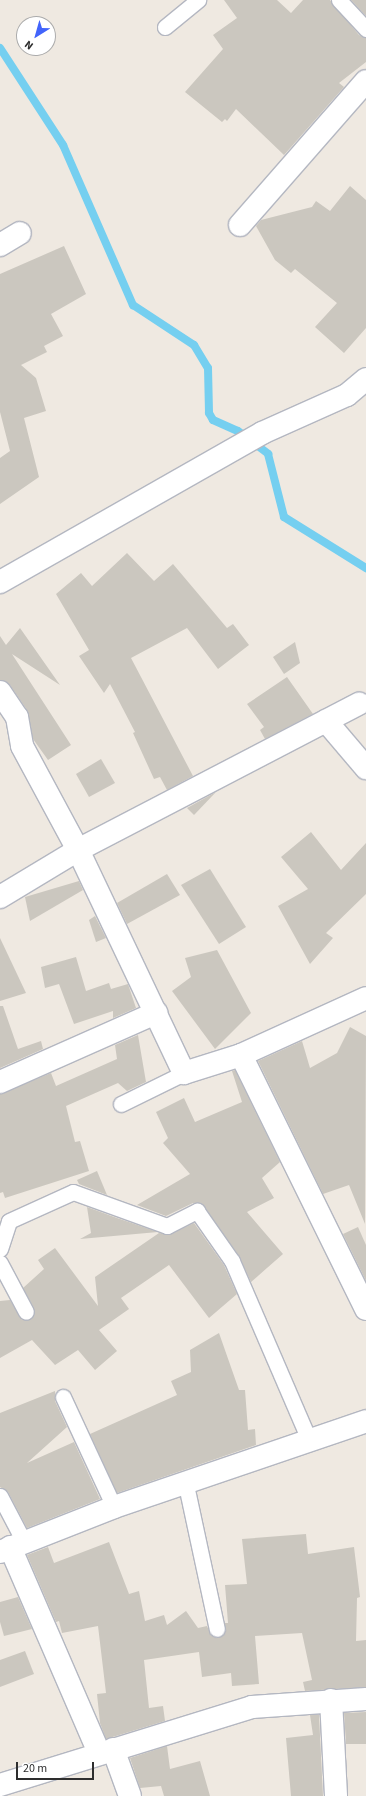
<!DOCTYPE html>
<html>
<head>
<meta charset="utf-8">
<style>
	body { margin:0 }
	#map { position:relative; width:366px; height:1796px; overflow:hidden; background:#efe9e1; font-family:"Source Sans 3",sans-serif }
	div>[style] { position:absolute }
	.stream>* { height:8px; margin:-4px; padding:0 4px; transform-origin:4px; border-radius:4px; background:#75cff0 }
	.building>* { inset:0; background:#cbc7bf }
	.roads { filter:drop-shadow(1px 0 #b4b7c1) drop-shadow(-1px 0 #b4b7c1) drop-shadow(0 1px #b4b7c1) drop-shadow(0 -1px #b4b7c1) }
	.lane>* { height:15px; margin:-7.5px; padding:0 7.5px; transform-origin:7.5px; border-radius:7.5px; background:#fff }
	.street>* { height:22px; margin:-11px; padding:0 11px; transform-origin:11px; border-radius:11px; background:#fff }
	span { translate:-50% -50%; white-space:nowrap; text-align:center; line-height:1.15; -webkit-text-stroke:3.5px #fff; paint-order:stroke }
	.north { position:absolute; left:16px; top:16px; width:40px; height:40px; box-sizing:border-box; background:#fff; border:1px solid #ababab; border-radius:50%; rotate:217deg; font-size:11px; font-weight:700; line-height:16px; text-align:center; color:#2e2e2e }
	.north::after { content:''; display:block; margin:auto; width:14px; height:18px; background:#4264fb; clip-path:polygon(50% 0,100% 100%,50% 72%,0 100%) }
	.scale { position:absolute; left:16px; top:1762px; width:78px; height:18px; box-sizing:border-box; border:2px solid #2e2e2e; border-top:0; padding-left:5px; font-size:12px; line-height:14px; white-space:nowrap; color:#2e2e2e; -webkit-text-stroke:3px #fff; paint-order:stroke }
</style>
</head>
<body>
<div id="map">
	<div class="stream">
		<i style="left:0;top:48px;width:116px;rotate:57deg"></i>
		<i style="left:63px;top:145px;width:175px;rotate:66.4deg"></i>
		<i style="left:133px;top:305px;width:73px;rotate:33.3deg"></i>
		<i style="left:194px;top:345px;width:27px;rotate:59deg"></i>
		<i style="left:208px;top:368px;width:45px;rotate:88.7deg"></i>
		<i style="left:209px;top:413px;width:8px;rotate:60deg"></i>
		<i style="left:213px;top:420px;width:27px;rotate:24deg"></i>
		<i style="left:238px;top:431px;width:38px;rotate:37deg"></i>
		<i style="left:268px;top:454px;width:65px;rotate:75.7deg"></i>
		<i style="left:284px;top:517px;width:97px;rotate:31.9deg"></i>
	</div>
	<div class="building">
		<i style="clip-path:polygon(224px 0,277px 0,291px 13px,303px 0,330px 0,359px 35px,366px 38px,366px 62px,339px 83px,344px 87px,284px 155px,236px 109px,227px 121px,225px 119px,222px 122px,185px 92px,223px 49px,213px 35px,237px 18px)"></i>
		<i style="clip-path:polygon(351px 0,366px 0,366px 16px)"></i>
		<i style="clip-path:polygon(350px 186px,366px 200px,366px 328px,344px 353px,315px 327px,337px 303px,295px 269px,291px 273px,275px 260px,256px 226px,261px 220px,312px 207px,316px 201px,330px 211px)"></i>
		<i style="clip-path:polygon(64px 246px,86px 294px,51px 314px,63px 336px,44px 346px,47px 352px,21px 365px,36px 378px,46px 411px,24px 418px,39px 477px,0 504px,0 458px,10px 451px,0 412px,0 274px)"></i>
		<i style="clip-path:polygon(127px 553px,154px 581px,173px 564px,227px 628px,233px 624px,249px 645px,218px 669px,187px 628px,131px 658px,193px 776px,167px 790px,160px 777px,154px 779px,133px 733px,135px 732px,110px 684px,104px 693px,79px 656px,89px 650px,56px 594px,81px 573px,92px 586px)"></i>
		<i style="clip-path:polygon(20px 628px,60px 685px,12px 654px,71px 745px,48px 760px,33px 739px,27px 710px,10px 685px,0 680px,0 636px,6px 645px)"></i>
		<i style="clip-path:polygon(295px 642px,300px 663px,284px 674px,273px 657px)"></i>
		<i style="clip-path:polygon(287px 677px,313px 714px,265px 739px,260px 730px,264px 727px,247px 704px)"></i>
		<i style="clip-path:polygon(101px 759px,115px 783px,89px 797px,76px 774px)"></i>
		<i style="clip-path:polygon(216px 792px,194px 815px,187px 808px)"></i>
		<i style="clip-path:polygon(311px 832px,341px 870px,366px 843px,366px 894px,326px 933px,333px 938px,310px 964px,278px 906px,308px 889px,281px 857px)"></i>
		<i style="clip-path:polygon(210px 869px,246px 927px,219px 944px,181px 885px)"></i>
		<i style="clip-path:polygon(167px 874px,180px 895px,127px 924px,117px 903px)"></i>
		<i style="clip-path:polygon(79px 881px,83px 890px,30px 921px,25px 897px)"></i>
		<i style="clip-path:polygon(95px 916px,106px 938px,96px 942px,89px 920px)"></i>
		<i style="clip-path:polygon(0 938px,26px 993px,0 1001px)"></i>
		<i style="clip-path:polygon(217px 950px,251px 1013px,215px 1049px,172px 991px,191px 977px,185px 958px)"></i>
		<i style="clip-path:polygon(76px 957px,86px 991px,109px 983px,111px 989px,128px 984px,136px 1008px,113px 1018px,113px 1011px,74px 1024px,59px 984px,45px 988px,41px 967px)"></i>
		<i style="clip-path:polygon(0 1006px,3px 1006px,18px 1049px,41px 1041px,43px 1049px,0 1068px)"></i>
		<i style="clip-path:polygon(350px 1027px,366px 1036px,365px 1224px,349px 1185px,323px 1194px,258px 1061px,302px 1041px,310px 1068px,337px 1053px)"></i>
		<i style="clip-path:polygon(138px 1035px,146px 1082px,127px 1091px,118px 1083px,66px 1106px,75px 1142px,80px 1141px,89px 1171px,5px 1198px,3px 1192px,0 1193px,0 1094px,51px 1073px,56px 1086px,117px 1059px,115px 1045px)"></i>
		<i style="clip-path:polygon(235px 1070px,280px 1162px,262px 1178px,274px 1198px,247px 1212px,283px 1254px,251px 1282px,239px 1256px,201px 1203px,193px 1203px,166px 1216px,137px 1205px,190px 1174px,163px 1143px,168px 1138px,156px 1112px,184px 1098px,195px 1122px,242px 1102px,232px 1071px)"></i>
		<i style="clip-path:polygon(97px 1171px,107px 1195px,79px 1184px,77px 1180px)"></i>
		<i style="clip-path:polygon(87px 1207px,117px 1218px,158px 1232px,80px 1239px,91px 1233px)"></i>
		<i style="clip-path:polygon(194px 1223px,224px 1265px,237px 1294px,209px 1318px,169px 1265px,121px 1298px,129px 1309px,99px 1330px,117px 1351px,95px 1370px,78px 1350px,55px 1365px,32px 1340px,0 1358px,0 1301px,10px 1300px,22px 1320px,33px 1317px,34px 1308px,23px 1288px,44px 1269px,38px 1260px,55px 1248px,98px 1306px,95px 1277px,159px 1233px,171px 1234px)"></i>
		<i style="clip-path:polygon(358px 1227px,366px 1245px,366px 1281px,343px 1234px)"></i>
		<i style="clip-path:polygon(219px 1333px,239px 1390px,245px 1390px,248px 1430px,255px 1429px,256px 1445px,117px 1493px,90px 1434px,177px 1395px,171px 1381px,191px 1372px,190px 1350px)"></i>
		<i style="clip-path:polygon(55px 1391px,55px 1401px,67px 1427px,27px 1463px,74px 1442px,100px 1499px,27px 1528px,8px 1492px,0 1487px,0 1413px)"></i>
		<i style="clip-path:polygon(306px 1534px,308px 1554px,354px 1547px,360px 1597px,357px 1598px,356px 1641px,366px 1640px,366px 1687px,305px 1691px,303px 1682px,312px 1680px,302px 1633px,255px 1636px,259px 1684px,232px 1686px,231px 1673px,202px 1677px,199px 1652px,144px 1660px,149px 1708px,163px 1706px,165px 1721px,106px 1739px,100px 1723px,97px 1694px,106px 1693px,98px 1626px,62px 1633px,59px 1621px,56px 1622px,27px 1555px,48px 1547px,54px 1563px,109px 1542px,129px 1594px,139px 1591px,145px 1621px,164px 1615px,167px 1625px,186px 1611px,198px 1628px,207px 1626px,211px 1635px,218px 1638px,225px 1632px,225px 1623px,228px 1623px,225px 1585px,247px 1584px,242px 1539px)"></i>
		<i style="clip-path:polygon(18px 1597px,32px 1629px,4px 1636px,0 1622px,0 1602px)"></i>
		<i style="clip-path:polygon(25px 1651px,34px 1674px,0 1687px,0 1660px)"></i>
		<i style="clip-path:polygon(366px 1712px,366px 1744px,346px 1744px,344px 1713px)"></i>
		<i style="clip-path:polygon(310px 1715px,319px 1715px,323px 1796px,291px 1796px,286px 1738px,313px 1735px)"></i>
		<i style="clip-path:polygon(167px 1746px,170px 1769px,200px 1761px,210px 1796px,164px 1796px,161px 1786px,140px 1788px,130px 1758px)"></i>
	</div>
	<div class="roads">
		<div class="lane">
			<i style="left:339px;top:0;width:40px;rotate:47deg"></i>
			<i style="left:165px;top:27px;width:43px;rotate:-39.3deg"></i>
			<i style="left:121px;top:1104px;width:70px;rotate:-26.2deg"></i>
			<i style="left:0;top:1249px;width:29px;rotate:-72deg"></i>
			<i style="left:9px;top:1221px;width:70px;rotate:-24.4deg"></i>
			<i style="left:73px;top:1192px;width:100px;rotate:19.9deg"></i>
			<i style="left:167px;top:1226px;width:34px;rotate:-27deg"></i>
			<i style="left:197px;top:1211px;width:61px;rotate:55deg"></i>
			<i style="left:232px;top:1261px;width:197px;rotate:66.7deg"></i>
			<i style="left:0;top:1263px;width:55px;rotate:62deg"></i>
			<i style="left:63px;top:1397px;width:121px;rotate:65.1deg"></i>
			<i style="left:186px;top:1485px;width:147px;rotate:77.9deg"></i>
			<i style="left:0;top:1496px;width:52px;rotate:62.4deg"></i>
		</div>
		<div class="street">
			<i style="left:240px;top:225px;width:191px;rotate:-48.8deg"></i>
			<i style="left:0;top:245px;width:23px;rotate:-31deg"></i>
			<i style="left:0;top:582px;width:301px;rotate:-29.6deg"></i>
			<i style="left:262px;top:433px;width:93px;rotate:-24.1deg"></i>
			<i style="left:347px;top:395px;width:25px;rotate:-40deg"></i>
			<i style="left:0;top:692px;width:30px;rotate:56deg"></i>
			<i style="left:17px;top:717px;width:29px;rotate:80deg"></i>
			<i style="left:22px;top:746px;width:118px;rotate:61.7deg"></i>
			<i style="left:78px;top:850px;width:247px;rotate:64.6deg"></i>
			<i style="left:184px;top:1073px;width:60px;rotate:-17.5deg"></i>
			<i style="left:241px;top:1055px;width:137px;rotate:-24.5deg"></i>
			<i style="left:326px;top:721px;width:62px;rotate:49.6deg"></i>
			<i style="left:0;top:897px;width:91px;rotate:-31.1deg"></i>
			<i style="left:78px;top:850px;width:317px;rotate:-27.5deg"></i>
			<i style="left:241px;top:1055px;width:283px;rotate:63.8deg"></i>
			<i style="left:0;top:1082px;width:171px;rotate:-23.9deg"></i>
			<i style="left:10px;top:1547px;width:224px;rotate:66.6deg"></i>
			<i style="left:0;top:1552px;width:123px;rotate:-21.5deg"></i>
			<i style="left:114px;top:1507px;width:266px;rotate:-18.8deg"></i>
			<i style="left:331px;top:1700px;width:96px;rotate:87deg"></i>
			<i style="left:113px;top:1749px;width:50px;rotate:70.1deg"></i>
			<i style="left:0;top:1785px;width:264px;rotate:-17.2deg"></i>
			<i style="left:252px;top:1707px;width:114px;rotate:-4deg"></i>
		</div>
	</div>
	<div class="north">N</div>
	<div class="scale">20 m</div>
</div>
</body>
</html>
